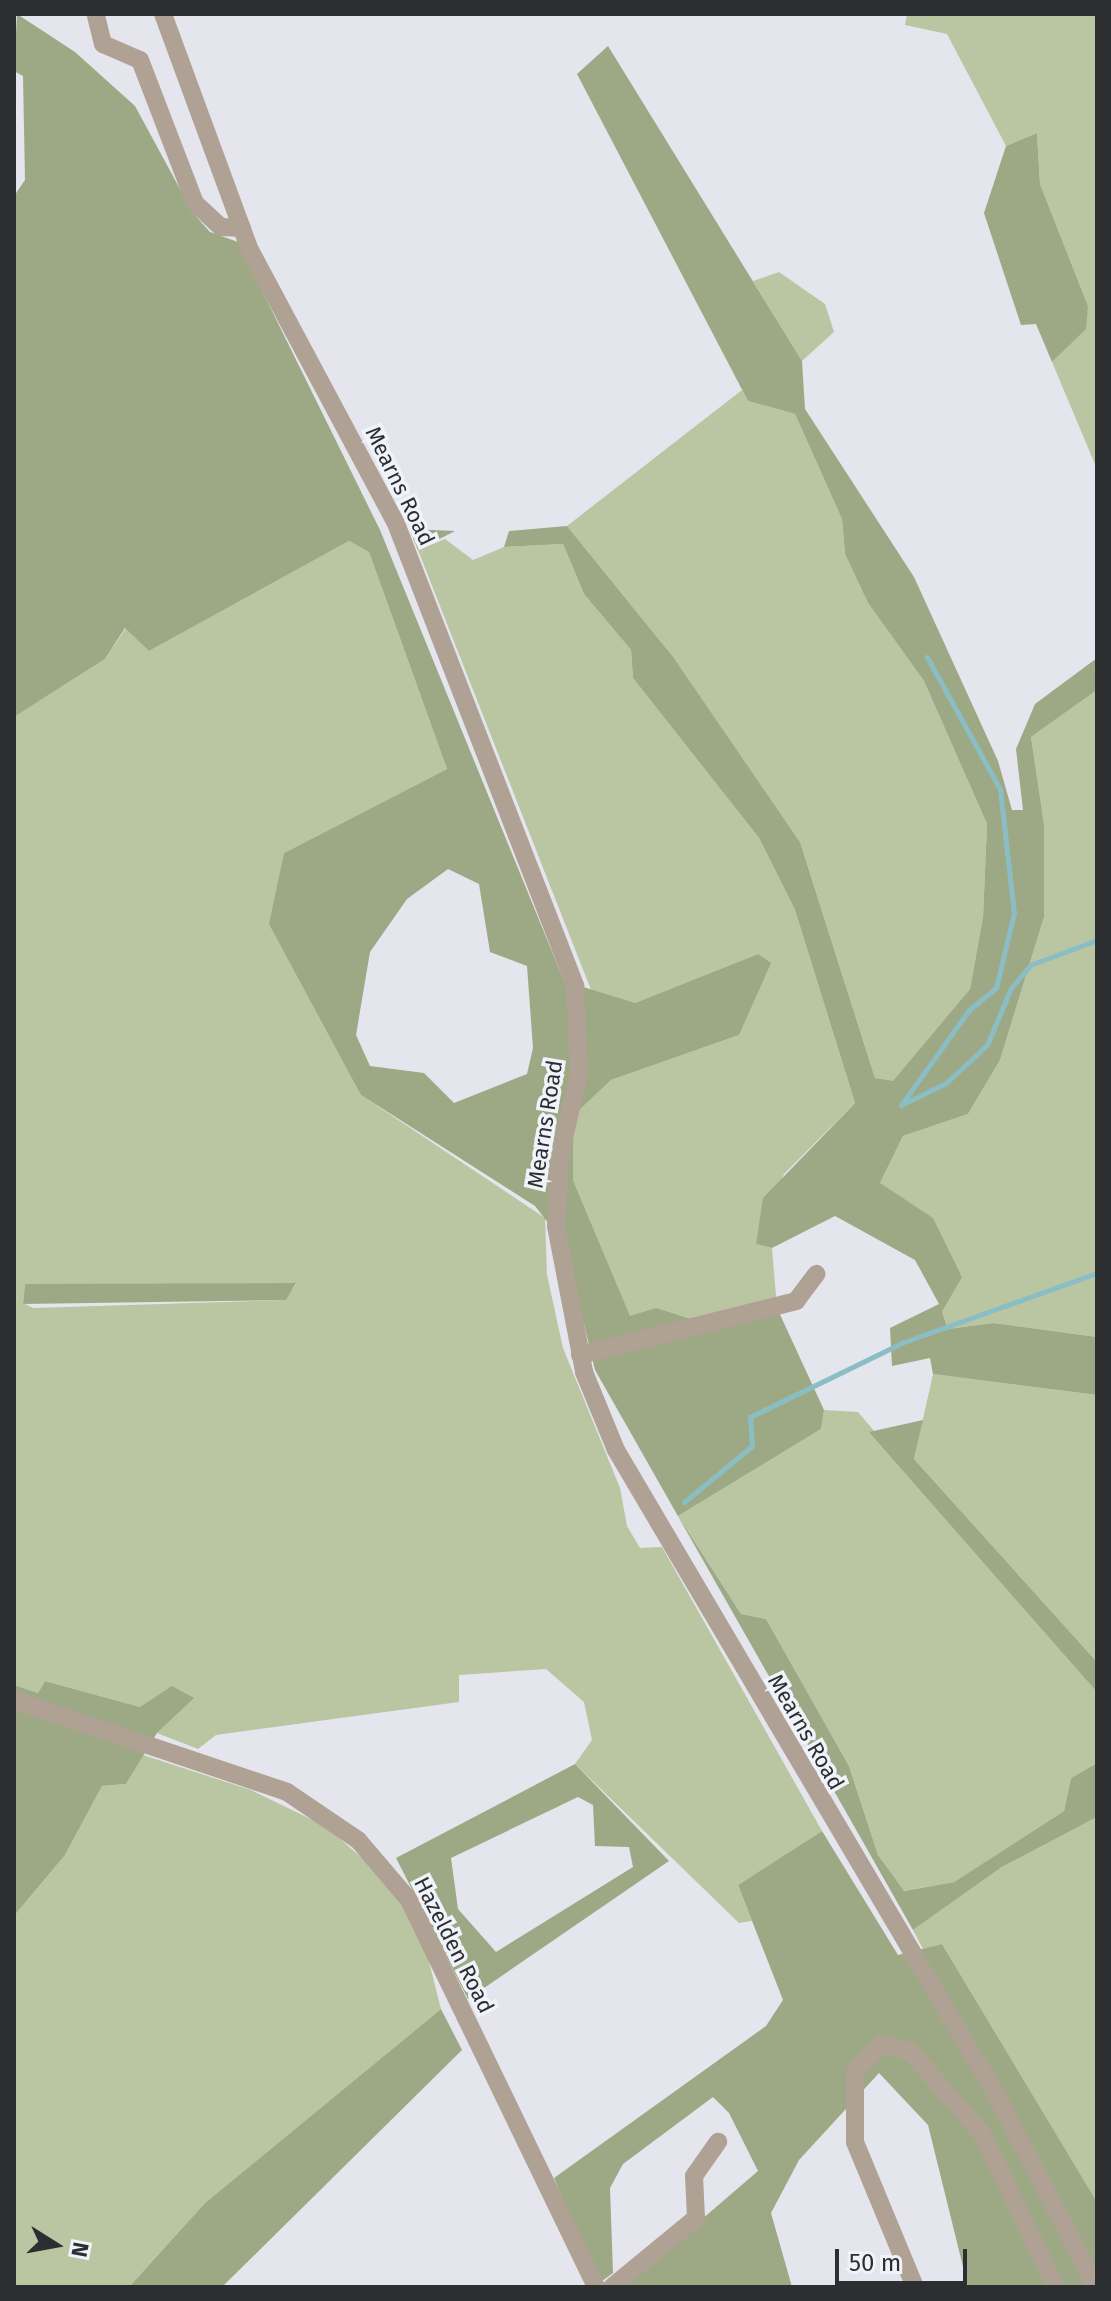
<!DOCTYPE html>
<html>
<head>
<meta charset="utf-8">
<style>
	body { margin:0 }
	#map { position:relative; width:1111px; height:2301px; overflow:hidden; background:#e4e5ed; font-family:"Fira Sans",sans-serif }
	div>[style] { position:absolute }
	.green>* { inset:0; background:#bac6a2 }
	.forest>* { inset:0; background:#9da984 }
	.stream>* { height:5px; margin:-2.5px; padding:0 2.5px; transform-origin:2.5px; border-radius:2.5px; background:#8bbec4 }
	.minor>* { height:18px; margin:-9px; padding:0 9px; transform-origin:9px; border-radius:9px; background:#afa295 }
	span { translate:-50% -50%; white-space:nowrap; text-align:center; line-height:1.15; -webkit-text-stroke:7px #f1f3fa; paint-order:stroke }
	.street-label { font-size:22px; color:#2d2e31 }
	.frame { position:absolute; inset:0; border:16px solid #2d2e31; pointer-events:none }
	.north { position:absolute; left:16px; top:2205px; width:80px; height:80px; -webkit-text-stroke:6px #f1f3fa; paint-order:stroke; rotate:101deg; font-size:22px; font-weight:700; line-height:32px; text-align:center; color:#2d2e31 }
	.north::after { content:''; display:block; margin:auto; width:28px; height:36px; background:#2d2e31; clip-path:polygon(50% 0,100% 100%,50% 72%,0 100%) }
	.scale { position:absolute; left:835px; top:2249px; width:132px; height:36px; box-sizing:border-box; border:4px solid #2d2e31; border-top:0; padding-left:10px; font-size:24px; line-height:28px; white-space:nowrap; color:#2d2e31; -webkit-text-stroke:6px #f1f3fa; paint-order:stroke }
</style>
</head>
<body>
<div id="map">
	<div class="green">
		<i style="clip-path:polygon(907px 14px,1097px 14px,1097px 469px,1052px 362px,1085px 329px,1088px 306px,1040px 184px,1037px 133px,1006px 146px,947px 34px,905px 25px)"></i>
		<i style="clip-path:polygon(779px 272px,825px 304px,834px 332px,802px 361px,753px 281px)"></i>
		<i style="clip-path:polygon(742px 390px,748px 401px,795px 414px,842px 519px,845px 554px,868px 603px,924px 681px,987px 824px,983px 917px,970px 989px,893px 1082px,875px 1078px,800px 842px,674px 658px,567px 526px)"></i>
		<i style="clip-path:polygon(445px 539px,473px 560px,504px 547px,563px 544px,584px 594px,631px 650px,633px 678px,759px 838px,795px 910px,855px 1103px,784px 1174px,756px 1244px,772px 1248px,777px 1308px,706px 1324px,630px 1317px,573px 1180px,573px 1116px,611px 1080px,739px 1035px,758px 954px,635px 1003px,593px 995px,418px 550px)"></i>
		<i style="clip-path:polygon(evenodd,349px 541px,369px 552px,447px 769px,284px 853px,361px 1095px,545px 1218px,547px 1275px,563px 1348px,620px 1488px,627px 1526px,640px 1548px,662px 1547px,822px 1831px,738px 1885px,752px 1921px,739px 1923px,575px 1764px,592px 1740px,584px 1702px,546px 1669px,459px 1675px,459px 1702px,216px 1735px,198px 1749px,157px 1733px,193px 1698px,140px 1707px,45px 1681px,38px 1693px,14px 1685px,14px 717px,105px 659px,126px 628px,149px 651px,349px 541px,25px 1284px,296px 1284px,285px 1300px,33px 1308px,23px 1303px,25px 1284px)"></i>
		<i style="clip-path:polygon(1097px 690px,1097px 1337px,993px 1323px,948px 1329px,942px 1312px,962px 1276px,880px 1183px,903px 1136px,968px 1114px,1000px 1060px,1044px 917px,1044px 824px,1031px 737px)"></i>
		<i style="clip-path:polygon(933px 1374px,1097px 1395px,1097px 1662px,914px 1459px)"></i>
		<i style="clip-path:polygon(824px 1410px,858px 1412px,1097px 1692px,1097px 1763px,1071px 1778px,1064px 1811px,954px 1882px,903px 1891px,878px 1855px,849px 1766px,766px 1619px,741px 1614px,678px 1516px,821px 1429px)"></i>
		<i style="clip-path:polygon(143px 1755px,251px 1790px,325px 1826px,385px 1878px,423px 1938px,441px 2009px,205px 2203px,129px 2287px,14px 2287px,14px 1916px,65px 1855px,102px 1786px,126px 1784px)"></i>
		<i style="clip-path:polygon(1097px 1817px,1097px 2202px,942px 1944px,923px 1949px,913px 1930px,1002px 1867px)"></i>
	</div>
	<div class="forest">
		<i style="clip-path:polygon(evenodd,17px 14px,75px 52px,135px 106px,193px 213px,210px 232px,238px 242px,380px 530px,564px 981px,635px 1003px,758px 954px,771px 963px,739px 1035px,611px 1080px,573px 1116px,573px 1180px,630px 1316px,656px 1308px,706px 1324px,777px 1308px,824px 1410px,821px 1429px,678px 1516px,741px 1614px,766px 1619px,849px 1766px,878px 1855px,904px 1891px,954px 1882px,1064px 1811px,1071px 1778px,1097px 1763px,1097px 1817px,1002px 1867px,913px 1930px,595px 1370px,565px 1245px,535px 1206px,361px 1095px,269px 924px,284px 853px,447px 769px,369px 552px,349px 541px,149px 651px,125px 628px,105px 659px,14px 717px,14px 196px,25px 180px,23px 76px,14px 71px,17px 14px,448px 869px,479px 884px,490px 952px,527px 966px,533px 1048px,527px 1074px,454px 1103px,424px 1073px,370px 1066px,356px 1035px,370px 952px,407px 899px,448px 869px)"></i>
		<i style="clip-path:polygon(608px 46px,802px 361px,805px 409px,914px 577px,998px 761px,1012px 810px,1023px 810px,1016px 749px,1035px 704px,1097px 658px,1097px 690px,1031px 737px,1044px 824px,1044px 917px,1000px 1060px,968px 1114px,903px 1136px,880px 1183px,933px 1218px,962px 1277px,942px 1312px,948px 1329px,993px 1323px,1097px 1337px,1097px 1395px,933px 1374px,930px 1358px,892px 1366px,890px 1328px,939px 1304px,915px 1260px,835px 1216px,772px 1248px,756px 1244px,763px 1198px,855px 1103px,795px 910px,759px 838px,633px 678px,631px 650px,584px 594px,563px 544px,504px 547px,509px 531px,567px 526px,674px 658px,800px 842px,875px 1078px,893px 1081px,970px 989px,983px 917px,987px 824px,924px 681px,868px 603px,845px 554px,842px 519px,795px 414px,748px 401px,577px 74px)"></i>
		<i style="clip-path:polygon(1037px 133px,1040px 184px,1088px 306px,1086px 329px,1052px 362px,1036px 324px,1021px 325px,984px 213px,1006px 146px)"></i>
		<i style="clip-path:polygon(409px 529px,455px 531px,418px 550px)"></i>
		<i style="clip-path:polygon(296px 1283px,286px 1300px,23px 1304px,25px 1284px)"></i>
		<i style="clip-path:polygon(923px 1420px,914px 1459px,1097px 1662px,1097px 1692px,869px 1432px)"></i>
		<i style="clip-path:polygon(45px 1681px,140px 1707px,172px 1686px,194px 1698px,157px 1733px,126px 1784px,102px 1786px,65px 1855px,14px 1916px,14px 1685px,38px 1693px)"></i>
		<i style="clip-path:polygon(evenodd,575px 1764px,669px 1861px,468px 1999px,396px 1858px,575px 1764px,578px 1797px,593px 1805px,595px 1846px,629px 1847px,633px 1867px,496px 1952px,458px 1909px,451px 1858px,578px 1797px)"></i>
		<i style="clip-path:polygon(822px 1831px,898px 1955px,942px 1944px,1097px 2202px,1097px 2287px,968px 2287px,928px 2125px,879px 2073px,799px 2160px,771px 2213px,792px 2287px,623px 2287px,758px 2171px,729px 2113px,713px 2097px,623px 2164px,610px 2188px,613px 2273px,598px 2284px,554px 2178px,766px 2026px,783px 2000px,738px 1885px)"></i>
		<i style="clip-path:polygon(441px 2009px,462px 2050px,222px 2287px,129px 2287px,205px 2203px)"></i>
	</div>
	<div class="stream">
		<i style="left:927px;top:657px;width:151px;rotate:61.1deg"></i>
		<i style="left:1000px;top:789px;width:125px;rotate:83.6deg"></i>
		<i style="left:1014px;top:913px;width:77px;rotate:103.5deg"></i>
		<i style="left:996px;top:988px;width:35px;rotate:141deg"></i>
		<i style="left:969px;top:1010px;width:117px;rotate:125.6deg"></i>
		<i style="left:901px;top:1105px;width:50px;rotate:-26.1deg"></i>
		<i style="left:946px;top:1083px;width:56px;rotate:-42.8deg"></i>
		<i style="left:987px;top:1045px;width:62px;rotate:-67.2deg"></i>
		<i style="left:1011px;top:988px;width:30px;rotate:-50deg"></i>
		<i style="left:1030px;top:965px;width:72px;rotate:-20.5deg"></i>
		<i style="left:684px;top:1502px;width:88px;rotate:-39.5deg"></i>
		<i style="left:752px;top:1446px;width:29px;rotate:-94deg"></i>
		<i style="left:750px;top:1417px;width:171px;rotate:-26deg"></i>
		<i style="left:904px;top:1342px;width:205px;rotate:-19.7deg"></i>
	</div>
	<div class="minor">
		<i style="left:163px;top:14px;width:252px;rotate:69.8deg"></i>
		<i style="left:250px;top:250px;width:307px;rotate:61.9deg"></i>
		<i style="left:395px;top:521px;width:499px;rotate:68.8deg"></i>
		<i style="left:575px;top:986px;width:87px;rotate:87.4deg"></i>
		<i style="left:579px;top:1073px;width:85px;rotate:102.9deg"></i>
		<i style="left:560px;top:1156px;width:70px;rotate:93.3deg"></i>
		<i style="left:556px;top:1226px;width:149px;rotate:79.1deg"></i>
		<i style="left:584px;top:1372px;width:84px;rotate:67.7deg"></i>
		<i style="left:616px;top:1450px;width:748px;rotate:59.46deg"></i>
		<i style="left:996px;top:2094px;width:217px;rotate:62.6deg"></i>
		<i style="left:96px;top:16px;width:29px;rotate:76deg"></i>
		<i style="left:103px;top:44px;width:40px;rotate:23.4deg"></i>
		<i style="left:140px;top:60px;width:153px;rotate:69deg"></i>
		<i style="left:195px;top:203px;width:35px;rotate:43deg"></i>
		<i style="left:221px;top:227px;width:21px;rotate:3deg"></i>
		<i style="left:580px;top:1355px;width:223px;rotate:-14deg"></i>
		<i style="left:796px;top:1301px;width:34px;rotate:-53deg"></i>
		<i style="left:14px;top:1700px;width:288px;rotate:18.6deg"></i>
		<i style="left:287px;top:1792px;width:86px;rotate:34.1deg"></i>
		<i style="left:358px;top:1840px;width:79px;rotate:49.6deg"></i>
		<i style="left:409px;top:1900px;width:430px;rotate:64.2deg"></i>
		<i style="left:612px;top:2287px;width:109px;rotate:-39.4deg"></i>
		<i style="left:696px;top:2218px;width:42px;rotate:-92.7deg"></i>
		<i style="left:694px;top:2176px;width:42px;rotate:-54.8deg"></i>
		<i style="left:915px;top:2287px;width:157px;rotate:-112.5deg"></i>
		<i style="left:855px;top:2142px;width:70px;rotate:-90deg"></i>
		<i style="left:855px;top:2072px;width:38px;rotate:-47deg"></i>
		<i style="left:881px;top:2044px;width:31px;rotate:15deg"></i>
		<i style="left:911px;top:2052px;width:108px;rotate:49.1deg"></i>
		<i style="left:982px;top:2134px;width:170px;rotate:64.2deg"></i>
	</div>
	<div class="street-label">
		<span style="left:400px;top:486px;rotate:64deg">Mearns Road</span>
		<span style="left:545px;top:1124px;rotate:-81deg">Mearns Road</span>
		<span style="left:806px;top:1732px;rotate:60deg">Mearns Road</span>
		<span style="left:454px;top:1945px;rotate:63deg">Hazelden Road</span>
	</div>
	<div class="frame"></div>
	<div class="north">N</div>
	<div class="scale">50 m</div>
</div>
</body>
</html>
